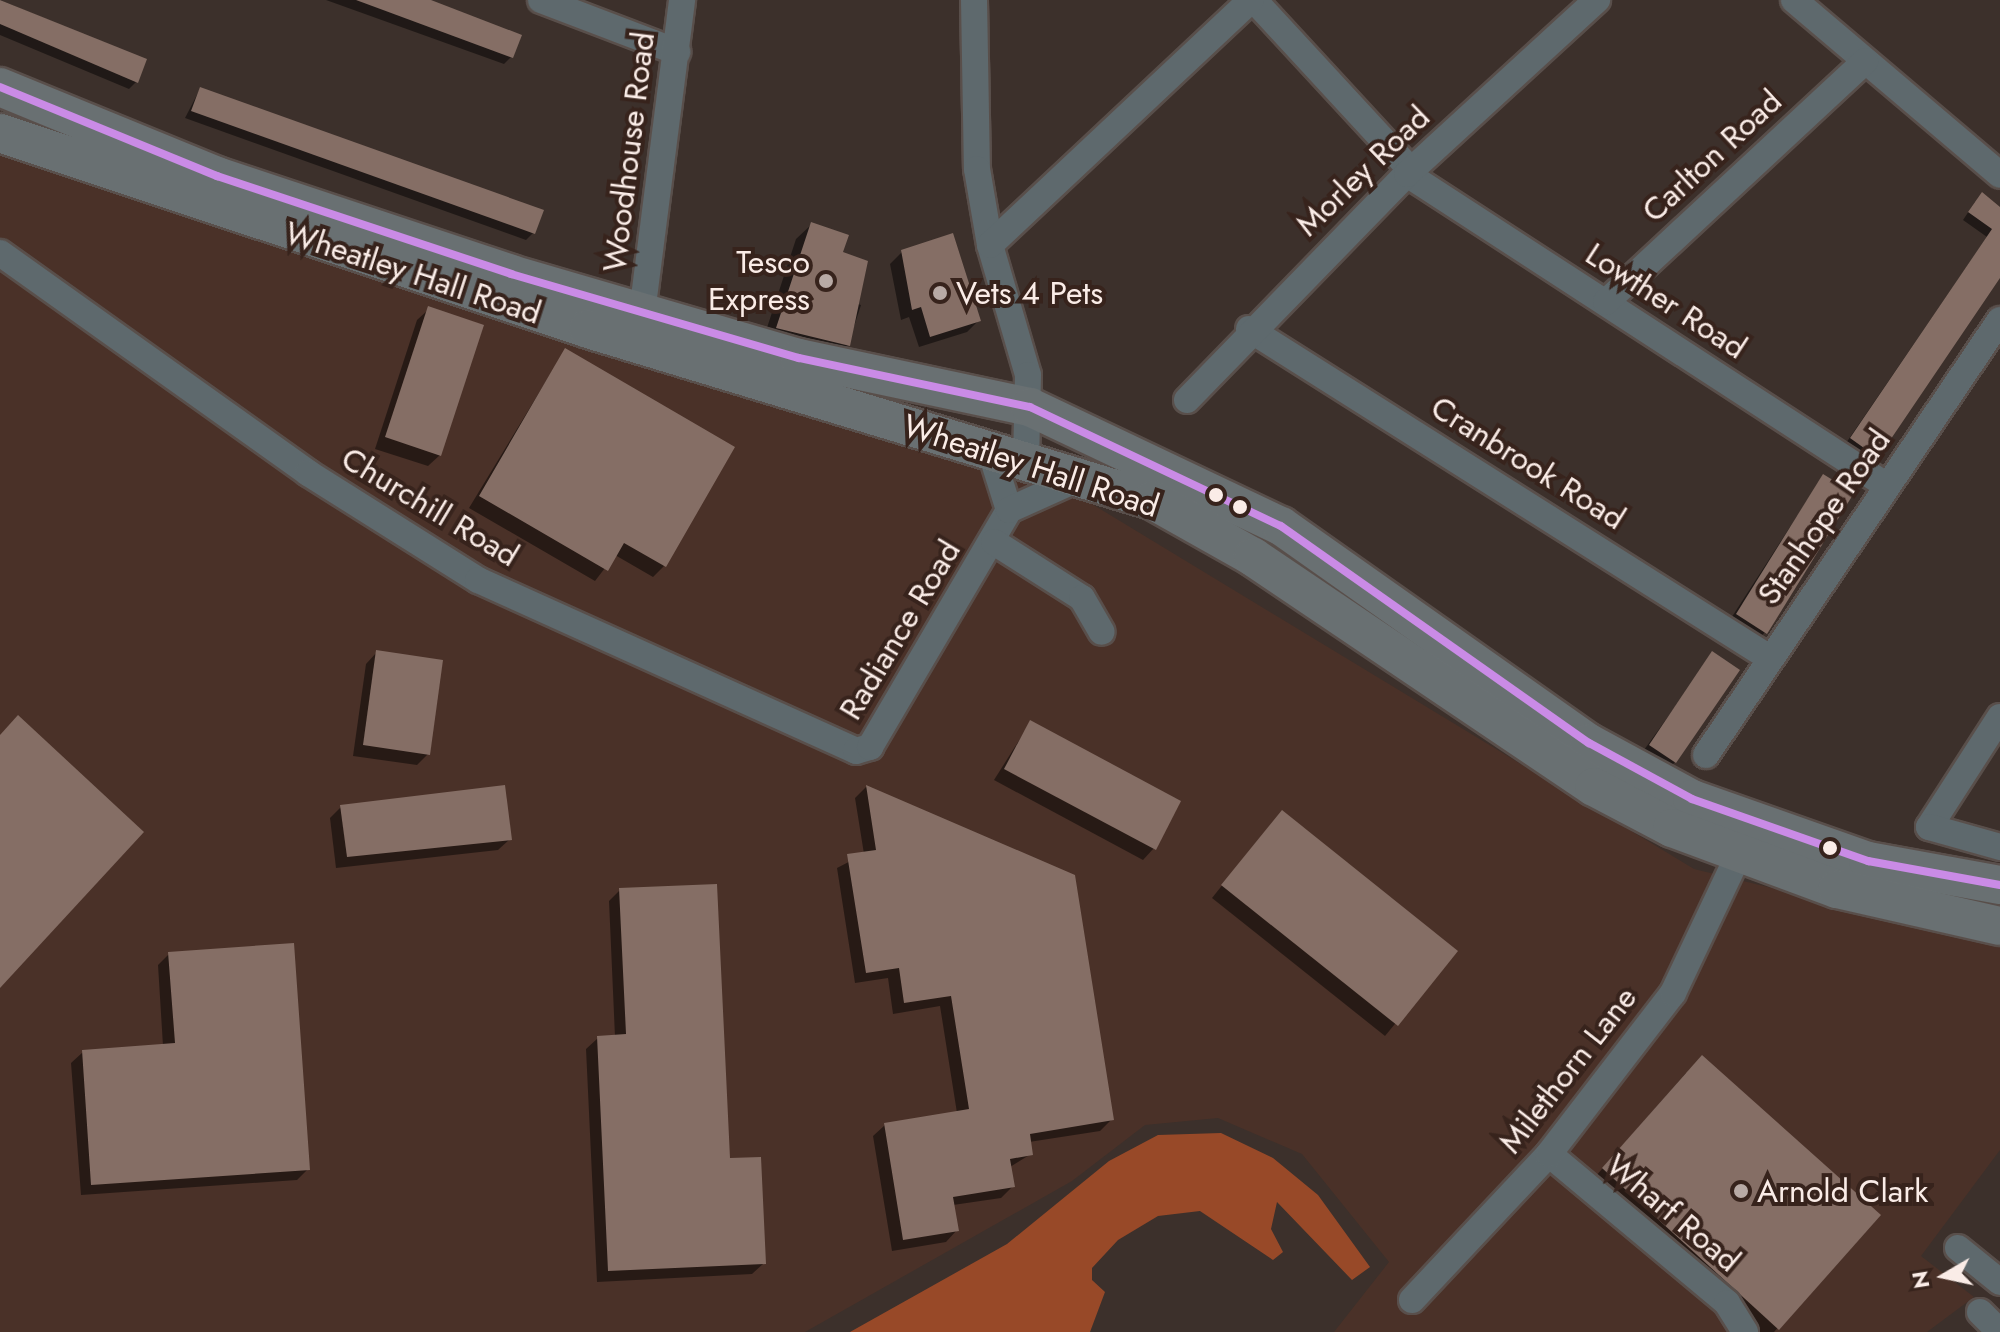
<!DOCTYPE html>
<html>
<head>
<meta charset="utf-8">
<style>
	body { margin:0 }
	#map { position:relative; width:2000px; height:1332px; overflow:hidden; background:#3c302b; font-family:Jost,sans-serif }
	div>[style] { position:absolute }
	.built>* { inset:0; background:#4a3128 }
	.water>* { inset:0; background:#984928 }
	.shadow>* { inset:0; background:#0007 }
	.building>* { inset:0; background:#856e65 }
	.roads { filter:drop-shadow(2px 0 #594f4b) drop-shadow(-2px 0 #594f4b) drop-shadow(0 2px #594f4b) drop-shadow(0 -2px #594f4b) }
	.minor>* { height:26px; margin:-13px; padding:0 13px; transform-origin:13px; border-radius:13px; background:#5e696d }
	.highway>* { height:38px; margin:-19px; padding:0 19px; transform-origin:19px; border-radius:19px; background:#697072 }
	.bus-1>* { height:8px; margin:-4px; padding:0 4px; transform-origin:4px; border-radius:4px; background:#ca8be6 }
	.dots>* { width:22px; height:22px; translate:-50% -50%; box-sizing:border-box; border:4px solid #37231c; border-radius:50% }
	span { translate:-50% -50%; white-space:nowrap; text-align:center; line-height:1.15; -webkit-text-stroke:8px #37231c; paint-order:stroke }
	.street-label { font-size:32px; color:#faece7 }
	.poi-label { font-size:32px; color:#faece7 }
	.right { translate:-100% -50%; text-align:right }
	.left { translate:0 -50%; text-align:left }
	.north { position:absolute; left:1904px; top:1236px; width:80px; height:80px; -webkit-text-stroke:6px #37231c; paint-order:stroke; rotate:261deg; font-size:22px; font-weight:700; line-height:32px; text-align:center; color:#faece7 }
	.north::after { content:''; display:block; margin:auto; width:28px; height:36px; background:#faece7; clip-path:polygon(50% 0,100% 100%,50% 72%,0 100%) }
</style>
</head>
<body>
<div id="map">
	<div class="built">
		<i style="clip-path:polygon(0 134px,1026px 464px,1694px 869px,2000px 944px,2000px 1150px,1921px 1256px,1974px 1297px,1927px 1332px,1334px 1332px,1389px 1262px,1302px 1154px,1218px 1118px,1145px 1125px,1072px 1181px,805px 1332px,0 1332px)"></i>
	</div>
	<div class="water">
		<i style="clip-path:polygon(1221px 1133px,1273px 1158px,1318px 1195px,1370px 1267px,1352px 1280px,1277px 1202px,1271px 1229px,1283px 1252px,1273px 1260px,1200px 1211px,1158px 1216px,1118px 1240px,1092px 1268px,1092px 1280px,1105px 1292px,1090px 1332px,850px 1332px,1007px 1244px,1109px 1161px,1158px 1135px)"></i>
	</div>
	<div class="shadow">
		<i style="clip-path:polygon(0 0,145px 60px,136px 82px,129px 89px,0 35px)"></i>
		<i style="clip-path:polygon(326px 0,428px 0,511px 57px,504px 64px)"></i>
		<i style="clip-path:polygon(200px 89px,533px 233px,526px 240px,185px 118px)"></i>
		<i style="clip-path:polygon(1975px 202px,2000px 209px,2000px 274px,1869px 463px,1844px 446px,1987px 237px,1963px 220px)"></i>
		<i style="clip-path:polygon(812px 224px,841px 254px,852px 302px,861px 305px,848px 345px,832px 361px,762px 343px,796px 239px)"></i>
		<i style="clip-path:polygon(902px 252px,979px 320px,967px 332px,919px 347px,909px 317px,901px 320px,890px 264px)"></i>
		<i style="clip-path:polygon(429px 309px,440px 455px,428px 466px,375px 449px,417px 320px)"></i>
		<i style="clip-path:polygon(565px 350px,664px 566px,653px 577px,615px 555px,595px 581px,469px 508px)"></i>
		<i style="clip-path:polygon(1823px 476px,1765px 632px,1754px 644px,1726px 626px)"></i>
		<i style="clip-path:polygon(377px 652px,428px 754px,417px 765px,353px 756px,366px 664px)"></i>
		<i style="clip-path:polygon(1713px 654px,1675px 762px,1664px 773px,1639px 757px)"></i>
		<i style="clip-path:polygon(1030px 723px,1154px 848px,1143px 860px,994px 780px)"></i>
		<i style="clip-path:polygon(866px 787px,1073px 876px,1112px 1119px,1100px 1131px,1029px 1142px,1031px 1154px,1010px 1167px,1013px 1186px,1001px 1198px,953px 1205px,957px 1230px,946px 1242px,892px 1251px,873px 1136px,885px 1125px,957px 1113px,940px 1006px,893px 1014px,888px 978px,855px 983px,837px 868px,864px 854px,855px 798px)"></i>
		<i style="clip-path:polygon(341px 807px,510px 839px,498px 850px,336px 868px,330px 818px)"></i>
		<i style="clip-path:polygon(1271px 824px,1455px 951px,1385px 1036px,1212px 898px)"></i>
		<i style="clip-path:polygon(620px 890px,728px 1160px,764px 1263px,752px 1274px,597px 1282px,586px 1049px,598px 1038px,615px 1037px,609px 901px)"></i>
		<i style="clip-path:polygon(169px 954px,308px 1169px,297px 1180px,81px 1195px,71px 1063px,83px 1052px,163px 1046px,158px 965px)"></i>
		<i style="clip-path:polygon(1686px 1073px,1879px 1215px,1774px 1332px,1749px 1332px,1588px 1185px)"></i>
	</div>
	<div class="building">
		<i style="clip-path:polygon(0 0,147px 59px,138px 83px,0 24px)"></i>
		<i style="clip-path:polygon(356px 0,431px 0,522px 35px,513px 58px)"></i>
		<i style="clip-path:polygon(200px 87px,544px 210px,535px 234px,191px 111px)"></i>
		<i style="clip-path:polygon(1982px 192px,2000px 207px,2000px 278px,1878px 458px,1850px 438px,1992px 229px,1968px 212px)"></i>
		<i style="clip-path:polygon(811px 222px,849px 235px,843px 252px,868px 261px,850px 346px,776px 328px)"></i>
		<i style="clip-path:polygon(953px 233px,981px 321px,930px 337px,921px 307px,912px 310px,901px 250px)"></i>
		<i style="clip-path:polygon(428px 306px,484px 325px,441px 456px,385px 437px)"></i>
		<i style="clip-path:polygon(565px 348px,735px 447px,666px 567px,624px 543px,608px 571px,479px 496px)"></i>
		<i style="clip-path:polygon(1823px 474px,1854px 493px,1767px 634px,1736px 614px)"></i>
		<i style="clip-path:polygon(376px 650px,443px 660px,430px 755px,363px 745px)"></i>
		<i style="clip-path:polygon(1712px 651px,1740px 670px,1676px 763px,1649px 745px)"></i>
		<i style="clip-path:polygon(18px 715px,144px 832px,0 988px,0 735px)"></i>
		<i style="clip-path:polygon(1030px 720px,1181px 801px,1156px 850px,1004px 769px)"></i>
		<i style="clip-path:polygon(505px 785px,512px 840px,347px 857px,340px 805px)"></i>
		<i style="clip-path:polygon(866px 785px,1075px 875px,1114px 1120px,1030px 1134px,1033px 1155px,1010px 1159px,1015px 1187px,953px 1197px,959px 1231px,903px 1240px,884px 1123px,969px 1109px,951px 996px,904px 1003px,899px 968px,866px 973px,847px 854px,876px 850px)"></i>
		<i style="clip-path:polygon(1282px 810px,1458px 951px,1398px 1026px,1221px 885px)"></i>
		<i style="clip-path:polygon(717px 884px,730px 1158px,761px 1157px,766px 1264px,608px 1271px,597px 1036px,626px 1034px,619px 888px)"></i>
		<i style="clip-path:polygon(294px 943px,310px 1170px,91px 1185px,82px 1050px,175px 1043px,168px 952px)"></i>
		<i style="clip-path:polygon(1702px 1055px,1881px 1215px,1779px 1330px,1602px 1168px)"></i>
	</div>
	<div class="roads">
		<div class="minor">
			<i style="left:541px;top:0;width:146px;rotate:20.9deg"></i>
			<i style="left:974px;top:0;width:169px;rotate:89deg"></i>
			<i style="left:977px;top:169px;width:77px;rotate:80.3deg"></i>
			<i style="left:990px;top:245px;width:135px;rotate:73.7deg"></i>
			<i style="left:1028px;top:375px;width:89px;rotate:91.3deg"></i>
			<i style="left:1254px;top:0;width:231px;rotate:47.3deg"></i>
			<i style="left:1794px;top:0;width:270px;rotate:40.3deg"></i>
			<i style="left:1407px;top:174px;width:572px;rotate:33.02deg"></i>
			<i style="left:990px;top:245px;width:358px;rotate:-43.2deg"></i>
			<i style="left:0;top:253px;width:379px;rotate:35.5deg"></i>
			<i style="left:308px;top:473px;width:201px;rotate:32.2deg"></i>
			<i style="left:478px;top:580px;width:415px;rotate:24.3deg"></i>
			<i style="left:856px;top:751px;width:15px;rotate:-16deg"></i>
			<i style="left:870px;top:747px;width:275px;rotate:-59.6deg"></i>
			<i style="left:1009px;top:510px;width:60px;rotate:-107.5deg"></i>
			<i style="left:1606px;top:302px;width:354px;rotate:-42.9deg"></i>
			<i style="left:642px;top:313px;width:316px;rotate:-82.7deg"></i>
			<i style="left:1249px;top:329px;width:614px;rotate:32.29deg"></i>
			<i style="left:1187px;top:400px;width:315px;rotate:-45.8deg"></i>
			<i style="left:1407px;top:174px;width:258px;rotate:-42.5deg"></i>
			<i style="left:1009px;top:510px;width:78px;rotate:-24.3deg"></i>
			<i style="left:994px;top:542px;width:104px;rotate:32.5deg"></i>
			<i style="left:1082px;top:598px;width:39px;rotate:60deg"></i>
			<i style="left:2000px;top:717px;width:131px;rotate:122.8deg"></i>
			<i style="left:1929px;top:827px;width:74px;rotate:15.7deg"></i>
			<i style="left:1706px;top:755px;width:525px;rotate:-55.95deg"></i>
			<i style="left:1549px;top:1154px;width:232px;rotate:39.9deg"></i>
			<i style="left:1727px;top:1303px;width:34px;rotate:58deg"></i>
			<i style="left:1958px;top:1248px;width:54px;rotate:39deg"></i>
			<i style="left:1412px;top:1300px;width:200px;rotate:-46.8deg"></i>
			<i style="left:1549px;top:1154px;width:203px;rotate:-52.4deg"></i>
			<i style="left:1673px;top:993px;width:152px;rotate:-64.6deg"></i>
			<i style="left:1980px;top:1312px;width:28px;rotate:45deg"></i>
		</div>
		<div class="highway">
			<i style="left:0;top:87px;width:235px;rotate:22.3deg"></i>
			<i style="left:217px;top:176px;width:310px;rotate:18.4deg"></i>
			<i style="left:511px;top:274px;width:300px;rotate:16.3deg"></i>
			<i style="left:799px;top:358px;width:236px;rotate:12deg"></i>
			<i style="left:1030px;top:407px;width:278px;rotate:25.4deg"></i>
			<i style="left:1281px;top:526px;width:377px;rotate:35.2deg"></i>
			<i style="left:1589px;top:743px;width:117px;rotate:28.5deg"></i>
			<i style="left:1692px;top:799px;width:187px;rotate:19.4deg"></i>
			<i style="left:1868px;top:861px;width:134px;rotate:10.3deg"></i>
			<i style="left:0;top:133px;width:620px;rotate:18.43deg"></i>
			<i style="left:588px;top:329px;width:589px;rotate:16.87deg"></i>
			<i style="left:1152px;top:500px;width:116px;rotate:29.4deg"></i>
			<i style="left:1253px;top:557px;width:411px;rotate:34deg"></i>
			<i style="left:1594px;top:787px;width:88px;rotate:27.7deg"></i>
			<i style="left:1672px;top:828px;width:176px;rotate:20.3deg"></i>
			<i style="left:1837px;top:889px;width:167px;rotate:12.8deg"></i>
		</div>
	</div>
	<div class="bus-1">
		<i style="left:0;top:87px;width:235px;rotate:22.3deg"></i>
		<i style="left:217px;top:176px;width:310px;rotate:18.4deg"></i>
		<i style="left:511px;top:274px;width:300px;rotate:16.3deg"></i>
		<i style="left:799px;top:358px;width:236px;rotate:12deg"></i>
		<i style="left:1030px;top:407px;width:278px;rotate:25.4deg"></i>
		<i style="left:1281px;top:526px;width:377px;rotate:35.2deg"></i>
		<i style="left:1589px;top:743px;width:117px;rotate:28.5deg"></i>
		<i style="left:1692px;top:799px;width:187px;rotate:19.4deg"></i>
		<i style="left:1868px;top:861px;width:134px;rotate:10.3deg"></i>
	</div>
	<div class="dots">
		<i style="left:826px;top:281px;background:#b8aaa5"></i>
		<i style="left:940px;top:293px;background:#b8aaa5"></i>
		<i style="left:1216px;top:495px;background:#faece7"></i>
		<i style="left:1240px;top:507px;background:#faece7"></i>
		<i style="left:1830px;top:848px;background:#faece7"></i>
		<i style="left:1741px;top:1191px;background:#b8aaa5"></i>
	</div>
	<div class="street-label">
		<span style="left:629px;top:152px;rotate:-83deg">Woodhouse Road</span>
		<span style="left:1712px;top:156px;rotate:-43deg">Carlton Road</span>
		<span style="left:1363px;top:171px;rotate:-44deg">Morley Road</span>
		<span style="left:413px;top:273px;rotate:18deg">Wheatley Hall Road</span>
		<span style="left:1666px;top:301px;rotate:33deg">Lowther Road</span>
		<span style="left:1528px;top:463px;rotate:32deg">Cranbrook Road</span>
		<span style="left:1031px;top:466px;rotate:18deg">Wheatley Hall Road</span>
		<span style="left:430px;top:507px;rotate:31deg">Churchill Road</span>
		<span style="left:1824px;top:517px;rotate:-55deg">Stanhope Road</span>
		<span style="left:900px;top:630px;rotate:-59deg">Radiance Road</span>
		<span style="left:1568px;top:1070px;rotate:-52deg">Milethorn Lane</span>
		<span style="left:1673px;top:1213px;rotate:40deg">Wharf Road</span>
	</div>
	<div class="poi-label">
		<span class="right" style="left:810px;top:281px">Tesco<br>Express</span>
		<span class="left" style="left:956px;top:293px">Vets 4 Pets</span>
		<span class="left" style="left:1757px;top:1191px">Arnold Clark</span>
	</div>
	<div class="north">N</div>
</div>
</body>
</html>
